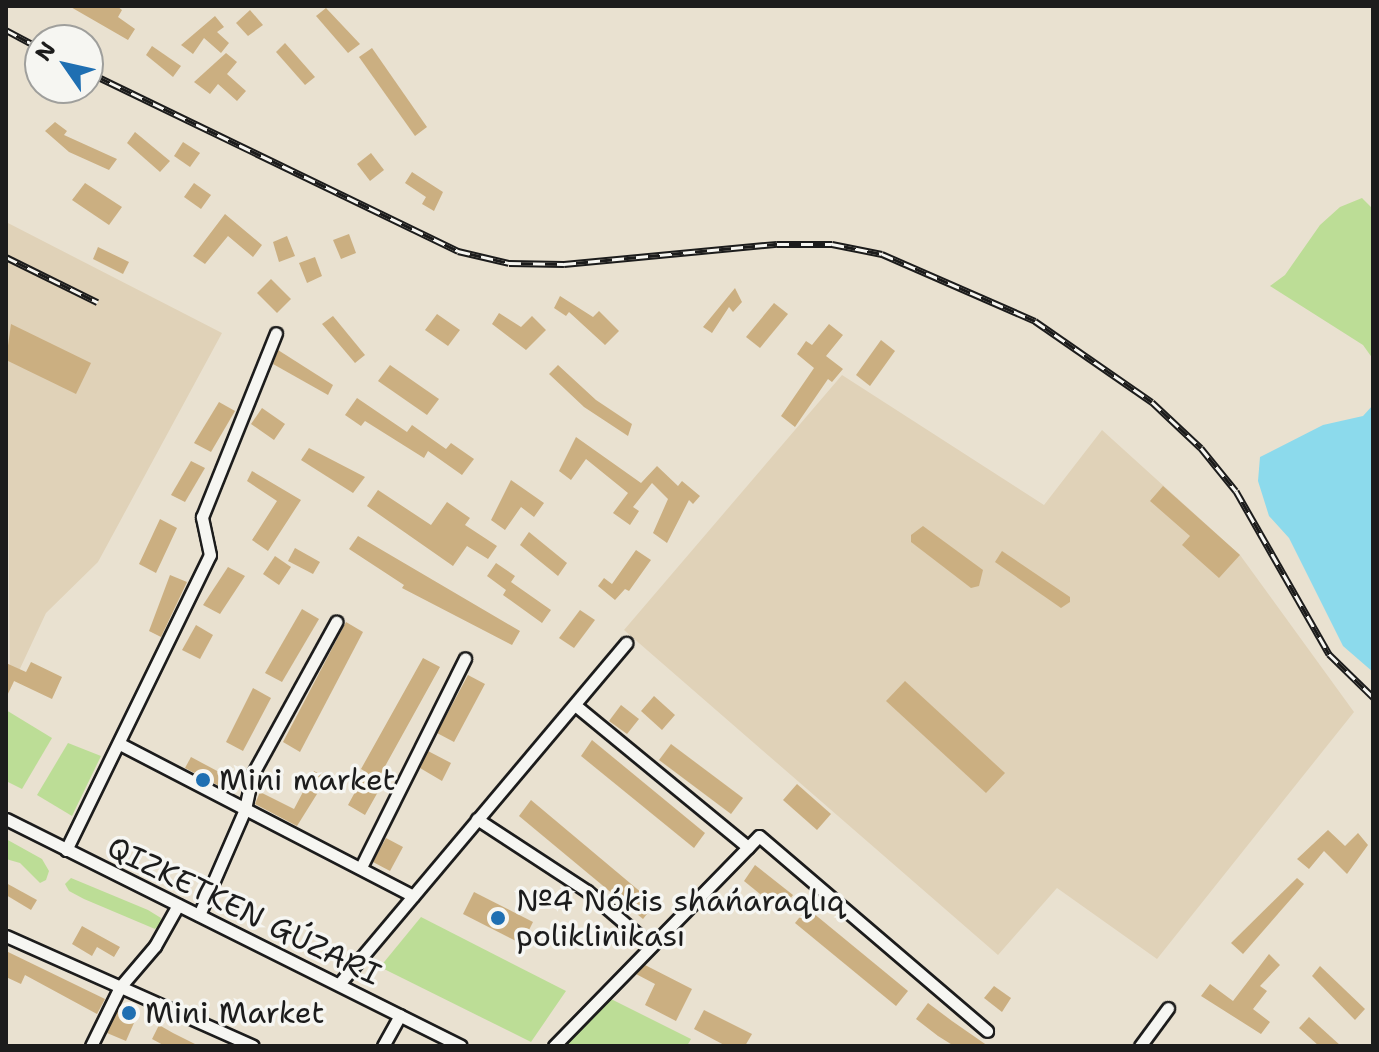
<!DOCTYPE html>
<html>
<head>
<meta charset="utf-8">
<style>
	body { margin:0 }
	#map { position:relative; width:1379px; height:1052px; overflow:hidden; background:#e9e1d0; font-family:"Shantell Sans",sans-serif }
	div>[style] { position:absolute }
	.built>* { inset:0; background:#e0d2b8 }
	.green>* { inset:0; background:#bcdd96 }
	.water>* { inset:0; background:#8cdaec }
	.building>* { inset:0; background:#cbaf81 }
	.roads { filter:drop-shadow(2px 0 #1c1c1c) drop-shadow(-2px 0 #1c1c1c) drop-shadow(0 2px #1c1c1c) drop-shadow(0 -2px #1c1c1c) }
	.minor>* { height:11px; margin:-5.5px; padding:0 5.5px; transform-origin:5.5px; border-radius:5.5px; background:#f6f6f2 }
	.rail>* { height:7px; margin-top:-3.5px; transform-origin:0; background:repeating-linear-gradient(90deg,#f6f6f2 0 12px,#1c1c1c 0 24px); box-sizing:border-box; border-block:2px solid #1c1c1c }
	.dots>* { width:22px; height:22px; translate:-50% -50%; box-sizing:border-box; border:4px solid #f6f6f2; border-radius:50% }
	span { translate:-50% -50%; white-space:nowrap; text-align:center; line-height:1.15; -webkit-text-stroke:7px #f6f6f2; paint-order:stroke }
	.poi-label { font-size:30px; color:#1c1c1c }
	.left { translate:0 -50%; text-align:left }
	.street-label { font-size:30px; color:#1c1c1c }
	.frame { position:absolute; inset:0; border:8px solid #1c1c1c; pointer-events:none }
	.north { position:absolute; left:24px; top:24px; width:80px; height:80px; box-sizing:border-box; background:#f6f6f2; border:2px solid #9f9f9c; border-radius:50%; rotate:304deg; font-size:22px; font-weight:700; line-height:32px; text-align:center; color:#1c1c1c }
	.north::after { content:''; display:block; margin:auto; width:28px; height:36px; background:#1f6fb2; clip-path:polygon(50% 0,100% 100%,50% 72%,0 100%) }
</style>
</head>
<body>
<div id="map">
	<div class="built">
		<i style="clip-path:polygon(6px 222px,222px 333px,98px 562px,46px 613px,10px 690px)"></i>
		<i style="clip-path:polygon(842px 375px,1044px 505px,1102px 430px,1240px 555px,1354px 712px,1157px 959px,1057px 888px,998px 955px,624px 630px)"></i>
	</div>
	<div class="green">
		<i style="clip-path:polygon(1362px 198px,1373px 209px,1373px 359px,1363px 345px,1270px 286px,1285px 275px,1320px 225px,1340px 207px)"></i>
		<i style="clip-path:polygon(6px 710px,52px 738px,22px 789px,6px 781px)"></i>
		<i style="clip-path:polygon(68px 743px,101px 756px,72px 816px,37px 795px)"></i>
		<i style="clip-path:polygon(6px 839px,42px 859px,49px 871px,46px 880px,40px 883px,20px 863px,6px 859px)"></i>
		<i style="clip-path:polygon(71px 878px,148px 910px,161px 918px,160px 924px,155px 929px,84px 899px,69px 891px,65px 884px)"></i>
		<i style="clip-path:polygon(421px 917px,566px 991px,531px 1042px,380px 967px)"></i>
		<i style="clip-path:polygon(607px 997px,691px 1039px,687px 1046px,560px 1046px)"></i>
	</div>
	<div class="water">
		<i style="clip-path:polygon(1373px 405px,1373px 672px,1343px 646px,1289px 538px,1269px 516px,1258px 481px,1260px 457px,1323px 425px,1363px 416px)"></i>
	</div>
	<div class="building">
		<i style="clip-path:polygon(69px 6px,117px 6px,122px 10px,118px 17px,135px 29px,128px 40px)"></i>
		<i style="clip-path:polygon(326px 8px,360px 44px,348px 53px,316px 16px)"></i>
		<i style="clip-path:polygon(250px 10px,263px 25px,248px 36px,236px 23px)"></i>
		<i style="clip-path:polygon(215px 16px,224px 27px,217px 32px,229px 43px,221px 53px,204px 38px,193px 54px,181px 45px)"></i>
		<i style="clip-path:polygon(285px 43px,315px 77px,305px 85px,276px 52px)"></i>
		<i style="clip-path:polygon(152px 46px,181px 66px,173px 77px,146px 55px)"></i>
		<i style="clip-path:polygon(372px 48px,427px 127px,415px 136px,359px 57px)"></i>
		<i style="clip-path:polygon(226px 53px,237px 62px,227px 74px,246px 91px,237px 101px,218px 84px,210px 94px,194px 82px)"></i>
		<i style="clip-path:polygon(55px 122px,67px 131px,64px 135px,117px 159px,109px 170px,69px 152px,45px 131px)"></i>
		<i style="clip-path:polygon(135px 132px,170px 161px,160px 172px,127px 143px)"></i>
		<i style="clip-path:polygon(183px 142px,200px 153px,190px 167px,174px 156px)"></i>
		<i style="clip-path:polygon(371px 153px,384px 170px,370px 181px,357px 164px)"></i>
		<i style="clip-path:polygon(412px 172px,443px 192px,434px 211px,422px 204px,426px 197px,405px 183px)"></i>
		<i style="clip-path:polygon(85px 183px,122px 207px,109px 225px,72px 200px)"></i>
		<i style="clip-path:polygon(194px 183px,211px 195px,201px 209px,184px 197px)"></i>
		<i style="clip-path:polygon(225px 214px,262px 245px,253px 257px,228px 236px,205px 264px,193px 256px)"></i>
		<i style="clip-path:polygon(349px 234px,356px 253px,341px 259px,333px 240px)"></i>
		<i style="clip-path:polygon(287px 236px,295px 256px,279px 262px,273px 242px)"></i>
		<i style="clip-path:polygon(98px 247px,129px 262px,123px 274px,93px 259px)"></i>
		<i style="clip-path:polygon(315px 257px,322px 276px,307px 283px,299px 263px)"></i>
		<i style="clip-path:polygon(271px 279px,291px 299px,277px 313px,257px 293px)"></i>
		<i style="clip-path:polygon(735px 288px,742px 302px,733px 312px,729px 307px,712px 333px,703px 327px)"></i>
		<i style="clip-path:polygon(560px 296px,593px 317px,599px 311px,619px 331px,605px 345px,569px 312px,566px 316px,554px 308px)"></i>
		<i style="clip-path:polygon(774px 303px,788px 314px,760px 348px,746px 337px)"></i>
		<i style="clip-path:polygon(499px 313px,521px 327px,532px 316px,546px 330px,526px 350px,492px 324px)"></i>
		<i style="clip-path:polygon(437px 314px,460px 330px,448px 346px,425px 330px)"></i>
		<i style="clip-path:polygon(333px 316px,365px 355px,355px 363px,322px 324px)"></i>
		<i style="clip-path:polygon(11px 324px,91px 363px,76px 394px,6px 360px)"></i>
		<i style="clip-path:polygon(829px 324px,843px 335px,826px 356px,843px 369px,832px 382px,828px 379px,795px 427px,781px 416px,814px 368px,797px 354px,806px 341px,812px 345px)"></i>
		<i style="clip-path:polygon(881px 340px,895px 351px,870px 386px,856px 375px)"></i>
		<i style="clip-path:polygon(278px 350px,333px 385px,328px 395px,273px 364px)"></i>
		<i style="clip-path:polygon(390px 365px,439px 399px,427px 415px,378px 381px)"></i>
		<i style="clip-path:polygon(558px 365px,596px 400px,632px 424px,628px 436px,584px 407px,549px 374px)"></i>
		<i style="clip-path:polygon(357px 398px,407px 432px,412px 425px,446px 449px,451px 443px,474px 459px,462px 475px,428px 451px,424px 458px,365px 421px,361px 426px,345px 415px)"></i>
		<i style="clip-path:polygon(219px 402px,235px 411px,211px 452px,194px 443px)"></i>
		<i style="clip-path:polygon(262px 408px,285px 424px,274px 440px,251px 424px)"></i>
		<i style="clip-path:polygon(576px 437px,641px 483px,657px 466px,678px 486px,682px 481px,700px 496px,693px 504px,689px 500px,667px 543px,653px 533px,668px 499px,652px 483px,633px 507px,639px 511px,630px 525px,613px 513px,628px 493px,586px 459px,571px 480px,559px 471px)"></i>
		<i style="clip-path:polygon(309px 448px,365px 477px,353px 493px,301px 460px)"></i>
		<i style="clip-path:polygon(191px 461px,205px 468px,185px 502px,171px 495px)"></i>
		<i style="clip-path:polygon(252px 471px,301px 500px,268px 551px,252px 540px,277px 501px,247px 481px)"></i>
		<i style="clip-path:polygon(511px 480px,544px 503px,534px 517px,521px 507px,505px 530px,491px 520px)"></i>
		<i style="clip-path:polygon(1163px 486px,1240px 555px,1219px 578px,1182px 545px,1190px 536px,1150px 501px)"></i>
		<i style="clip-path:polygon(378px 490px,431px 525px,447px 502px,470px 518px,465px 525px,497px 546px,488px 559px,467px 546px,453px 566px,367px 506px)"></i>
		<i style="clip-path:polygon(160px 519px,177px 528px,156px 573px,139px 564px)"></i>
		<i style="clip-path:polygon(923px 526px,983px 570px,979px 586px,971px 588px,911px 542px,911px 535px)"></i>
		<i style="clip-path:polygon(529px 532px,567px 563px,558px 576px,520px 545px)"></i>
		<i style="clip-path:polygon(358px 536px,520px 631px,512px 645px,402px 588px,404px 585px,349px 549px)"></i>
		<i style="clip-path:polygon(295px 548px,320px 562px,313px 574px,288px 561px)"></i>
		<i style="clip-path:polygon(636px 550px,651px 560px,629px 591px,625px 589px,615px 600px,598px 586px,604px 578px,612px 584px)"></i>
		<i style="clip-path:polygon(1002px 551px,1070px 597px,1070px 602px,1061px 608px,995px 562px)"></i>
		<i style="clip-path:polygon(275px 556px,291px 567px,279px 585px,263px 574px)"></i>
		<i style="clip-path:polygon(496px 563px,515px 576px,511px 582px,551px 610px,542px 623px,503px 595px,506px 590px,487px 576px)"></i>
		<i style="clip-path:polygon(228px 567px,245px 576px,220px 614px,203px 605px)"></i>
		<i style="clip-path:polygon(170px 575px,187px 582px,161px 637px,149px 631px)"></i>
		<i style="clip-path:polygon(302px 609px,319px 619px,282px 682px,265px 673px)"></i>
		<i style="clip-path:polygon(580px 610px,595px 620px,574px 648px,559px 638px)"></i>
		<i style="clip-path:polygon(346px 622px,363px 632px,300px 752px,283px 742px)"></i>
		<i style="clip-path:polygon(196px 625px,213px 635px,200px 659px,182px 650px)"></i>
		<i style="clip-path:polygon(423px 658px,440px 667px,373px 788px,379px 790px,365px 815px,348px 805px,366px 772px,361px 769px)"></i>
		<i style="clip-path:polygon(31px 662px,62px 677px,52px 699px,14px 681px,6px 698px,6px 663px,26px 672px)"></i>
		<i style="clip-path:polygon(468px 675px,485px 684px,454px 742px,437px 733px)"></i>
		<i style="clip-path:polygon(905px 681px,1005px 773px,986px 793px,886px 701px)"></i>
		<i style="clip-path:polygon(253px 688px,271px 698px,243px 751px,226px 742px)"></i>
		<i style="clip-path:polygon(654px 696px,675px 715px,662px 730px,641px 711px)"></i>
		<i style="clip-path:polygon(621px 705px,639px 719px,627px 734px,609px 721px)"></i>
		<i style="clip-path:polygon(592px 740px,705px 833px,694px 848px,581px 756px)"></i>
		<i style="clip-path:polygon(671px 744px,743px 798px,731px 814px,659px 760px)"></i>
		<i style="clip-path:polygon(428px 751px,451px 763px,442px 781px,420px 768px)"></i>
		<i style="clip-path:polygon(191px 757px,234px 780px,229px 791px,185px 768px)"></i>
		<i style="clip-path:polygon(314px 771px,327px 778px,297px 826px,255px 804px,260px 792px,294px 809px)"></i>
		<i style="clip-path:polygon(797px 784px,831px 814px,817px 830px,783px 800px)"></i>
		<i style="clip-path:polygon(531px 800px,655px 904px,643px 919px,519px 816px)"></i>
		<i style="clip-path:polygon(1328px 830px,1345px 846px,1358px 833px,1368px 845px,1347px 874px,1324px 851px,1309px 869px,1297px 859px)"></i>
		<i style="clip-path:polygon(386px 838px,403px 847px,390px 871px,373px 862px)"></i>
		<i style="clip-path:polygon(755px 865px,793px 895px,781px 911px,744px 881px)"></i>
		<i style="clip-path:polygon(1297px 878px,1304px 884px,1243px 954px,1231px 943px)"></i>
		<i style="clip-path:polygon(6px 883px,37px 900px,31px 910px,6px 895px)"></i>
		<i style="clip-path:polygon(474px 892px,533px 922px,522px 944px,463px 914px)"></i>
		<i style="clip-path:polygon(807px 908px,908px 991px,896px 1006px,795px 923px)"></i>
		<i style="clip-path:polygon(82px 926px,120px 947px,114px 957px,97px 947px,92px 956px,72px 944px)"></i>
		<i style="clip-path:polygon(6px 951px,105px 999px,97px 1014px,25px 975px,21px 984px,6px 977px)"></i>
		<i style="clip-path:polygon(1269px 954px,1280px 965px,1260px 986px,1267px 991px,1253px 1009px,1270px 1022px,1261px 1034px,1201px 996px,1210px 984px,1233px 1001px)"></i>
		<i style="clip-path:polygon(645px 965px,692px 989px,676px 1021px,645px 1005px,655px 984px,636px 974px)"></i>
		<i style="clip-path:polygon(1320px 966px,1365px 1009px,1355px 1020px,1312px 976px)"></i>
		<i style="clip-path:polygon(994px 986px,1011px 998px,1002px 1012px,984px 998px)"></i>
		<i style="clip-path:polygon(928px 1003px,952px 1021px,988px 1046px,954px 1046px,938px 1036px,916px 1019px)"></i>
		<i style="clip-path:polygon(119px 1008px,137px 1016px,126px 1041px,107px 1033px)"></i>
		<i style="clip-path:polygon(704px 1010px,752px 1034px,745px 1046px,726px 1046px,694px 1029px)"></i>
		<i style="clip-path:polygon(1309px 1017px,1341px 1046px,1319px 1046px,1299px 1028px)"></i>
		<i style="clip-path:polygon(159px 1025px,173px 1033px,199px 1046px,165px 1046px,152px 1039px)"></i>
	</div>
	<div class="roads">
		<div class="minor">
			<i style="left:575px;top:705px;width:224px;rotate:39.4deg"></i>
			<i style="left:120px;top:744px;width:330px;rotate:27.4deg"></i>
			<i style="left:6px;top:819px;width:508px;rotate:26.51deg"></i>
			<i style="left:477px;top:819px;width:131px;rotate:33.2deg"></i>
			<i style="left:587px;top:891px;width:82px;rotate:40.5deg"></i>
			<i style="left:66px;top:850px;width:328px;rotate:-64deg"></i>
			<i style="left:210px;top:555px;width:39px;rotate:-102deg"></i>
			<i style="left:202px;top:517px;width:198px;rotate:-68.1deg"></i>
			<i style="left:361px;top:867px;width:233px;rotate:-63.5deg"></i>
			<i style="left:199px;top:915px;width:116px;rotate:-66.5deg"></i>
			<i style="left:245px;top:809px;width:35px;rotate:-78deg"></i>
			<i style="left:252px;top:775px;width:175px;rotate:-61.2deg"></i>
			<i style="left:6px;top:936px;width:270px;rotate:24deg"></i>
			<i style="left:339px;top:984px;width:446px;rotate:-49.9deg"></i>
			<i style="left:91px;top:1046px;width:66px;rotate:-63.8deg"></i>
			<i style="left:120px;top:987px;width:54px;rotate:-49.5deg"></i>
			<i style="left:155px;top:946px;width:47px;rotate:-60.7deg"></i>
			<i style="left:383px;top:1046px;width:35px;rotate:-61deg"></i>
			<i style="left:554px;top:1046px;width:293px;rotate:-45.7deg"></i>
			<i style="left:759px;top:836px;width:300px;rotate:40.5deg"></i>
			<i style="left:1140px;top:1046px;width:47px;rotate:-53.6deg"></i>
		</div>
	</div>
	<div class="rail">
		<i style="left:6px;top:30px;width:38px;rotate:28deg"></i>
		<i style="left:88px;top:72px;width:411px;rotate:25.8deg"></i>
		<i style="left:458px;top:251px;width:52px;rotate:13.2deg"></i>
		<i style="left:509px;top:263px;width:55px;rotate:1deg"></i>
		<i style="left:564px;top:264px;width:214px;rotate:-5.4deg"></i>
		<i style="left:777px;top:244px;width:55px"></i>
		<i style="left:832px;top:244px;width:51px;rotate:11.3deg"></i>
		<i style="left:882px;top:254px;width:167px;rotate:23.6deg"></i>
		<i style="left:1035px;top:321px;width:142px;rotate:34.7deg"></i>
		<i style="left:1152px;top:402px;width:67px;rotate:43.2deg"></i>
		<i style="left:1201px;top:448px;width:55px;rotate:50.9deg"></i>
		<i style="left:1236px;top:491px;width:188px;rotate:60.3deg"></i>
		<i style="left:1329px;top:654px;width:62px;rotate:44.3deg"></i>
		<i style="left:6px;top:257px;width:102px;rotate:26.3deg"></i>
	</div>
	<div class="dots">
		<i style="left:203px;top:780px;background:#1f6fb2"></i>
		<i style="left:498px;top:918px;background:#1f6fb2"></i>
		<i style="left:129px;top:1013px;background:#1f6fb2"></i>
	</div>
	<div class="poi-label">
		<span class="left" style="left:219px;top:780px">Mini market</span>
		<span class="left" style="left:516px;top:918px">№4 Nókis shańaraqlıq<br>poliklinikası</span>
		<span class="left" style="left:145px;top:1013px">Mini Market</span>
	</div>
	<div class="street-label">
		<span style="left:244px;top:911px;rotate:26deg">QIZKETKEN GÚZARI</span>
	</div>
	<div class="frame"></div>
	<div class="north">N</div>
</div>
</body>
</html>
